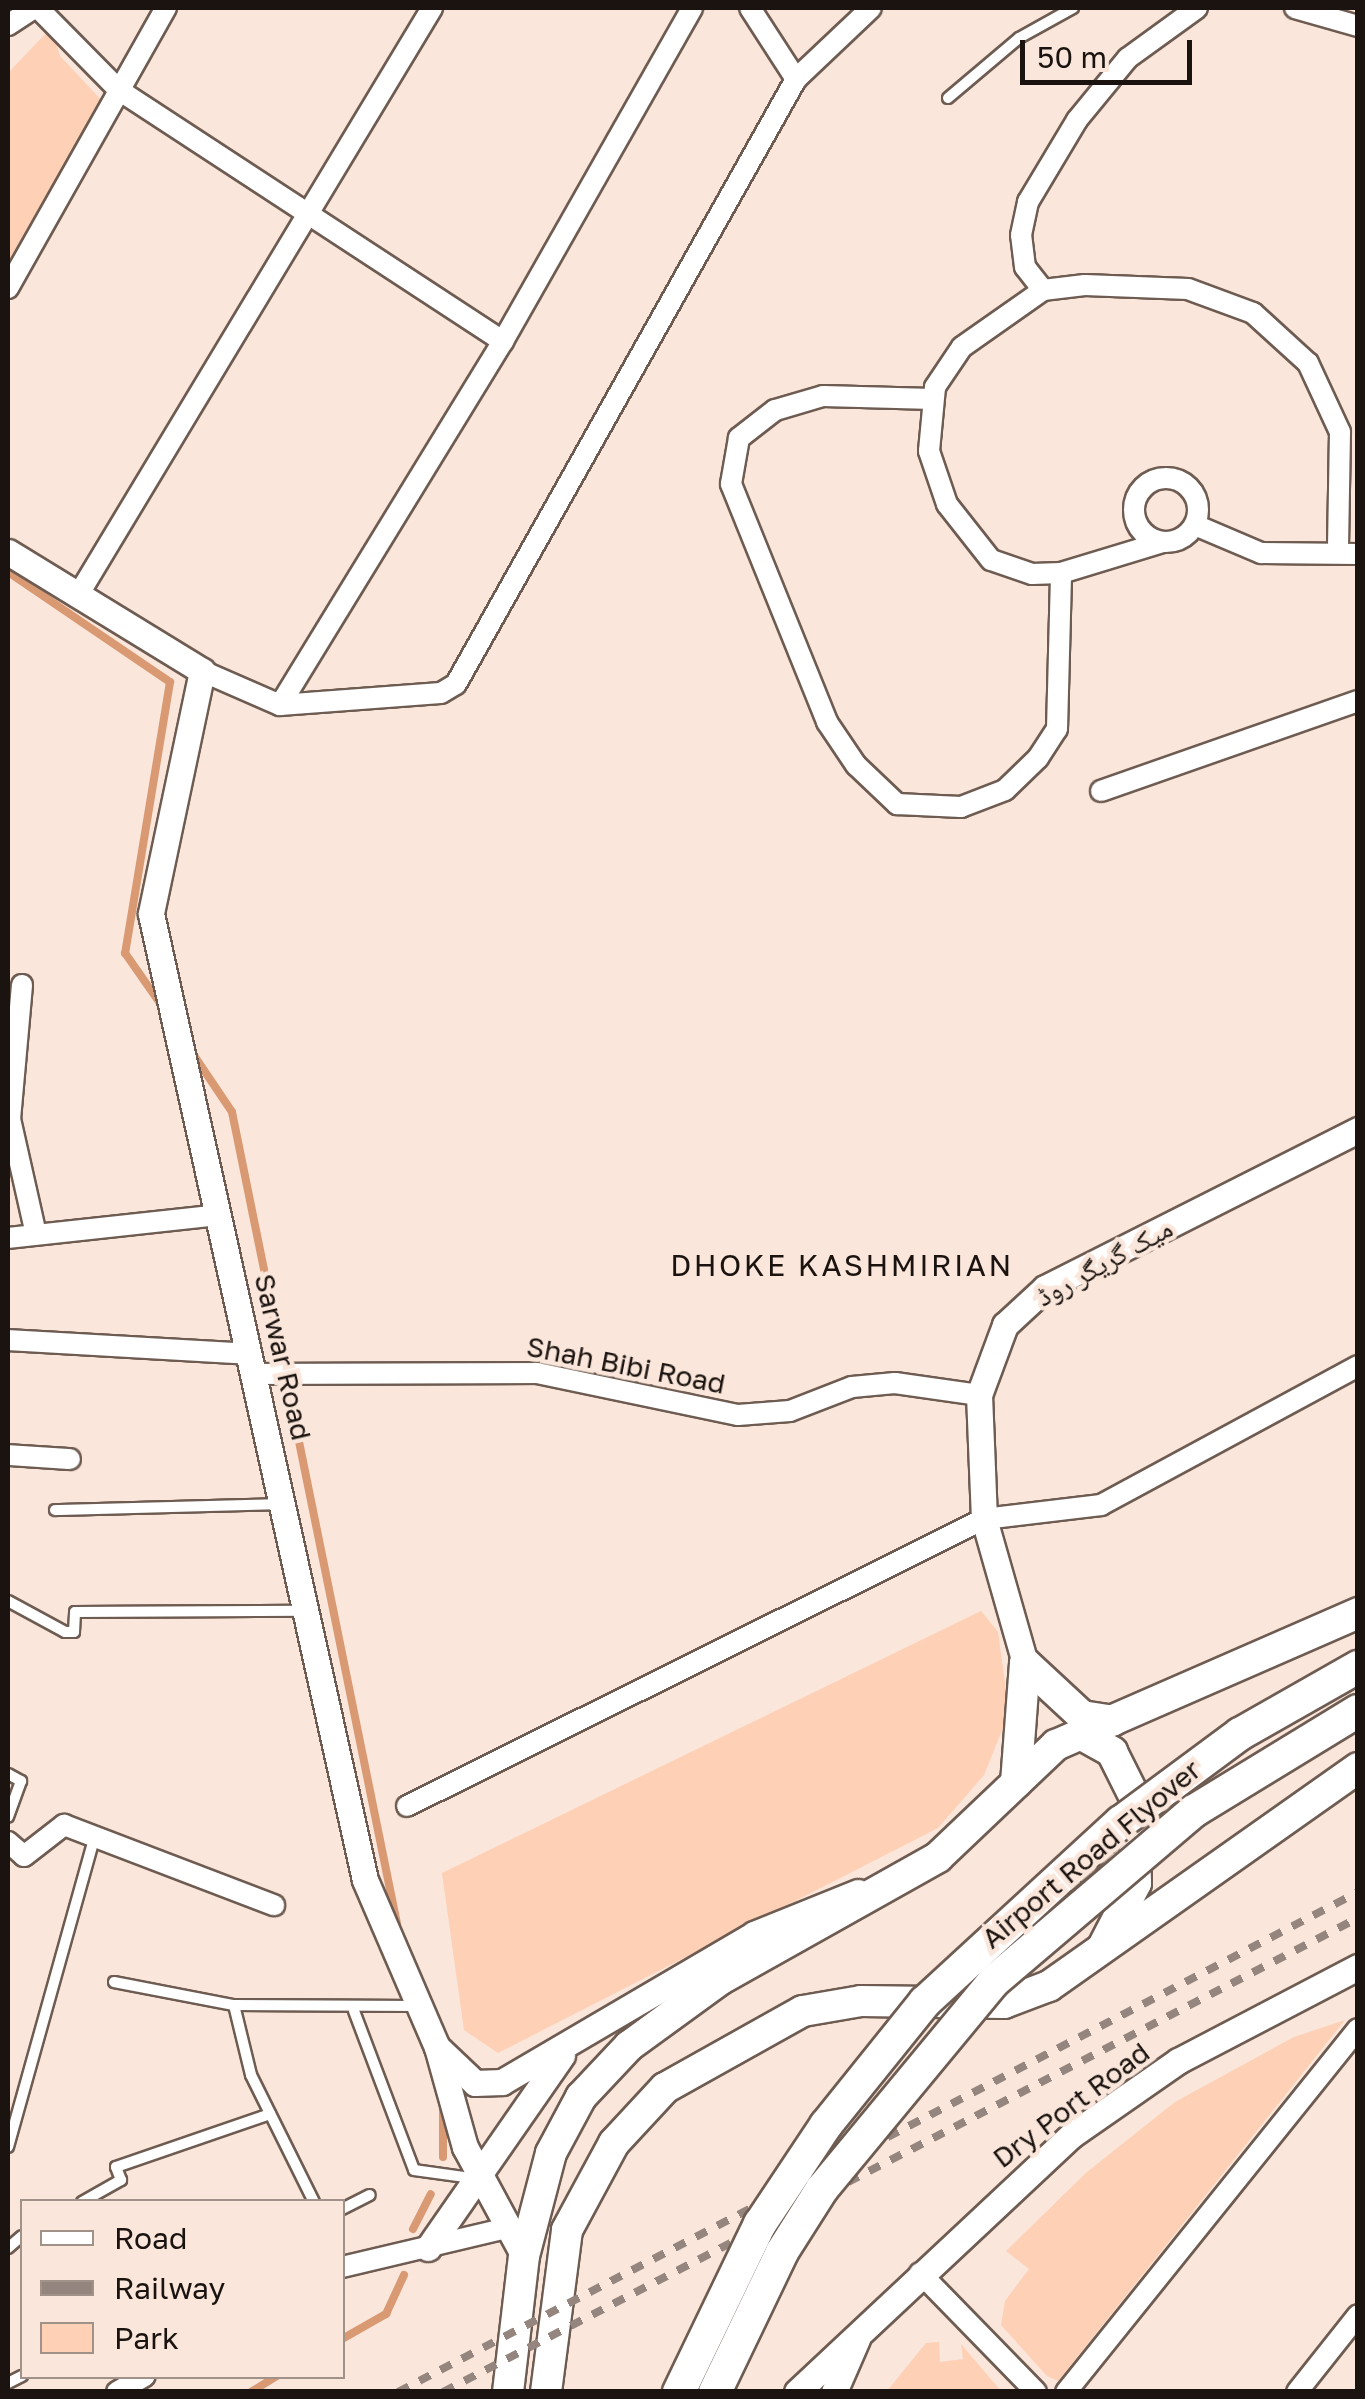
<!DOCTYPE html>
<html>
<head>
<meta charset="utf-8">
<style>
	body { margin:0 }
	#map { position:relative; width:1365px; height:2399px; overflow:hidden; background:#fae6da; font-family:"Golos Text","Noto Naskh Arabic",sans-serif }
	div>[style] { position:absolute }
	.green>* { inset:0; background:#fed0b5 }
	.stream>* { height:8px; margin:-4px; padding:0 4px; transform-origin:4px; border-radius:4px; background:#d99973 }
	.roads { filter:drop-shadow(2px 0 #6e5c52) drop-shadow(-2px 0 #6e5c52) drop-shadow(0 2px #6e5c52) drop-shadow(0 -2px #6e5c52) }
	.service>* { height:10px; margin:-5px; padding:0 5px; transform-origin:5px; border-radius:5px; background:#fff }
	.minor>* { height:20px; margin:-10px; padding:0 10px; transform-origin:10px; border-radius:10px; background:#fff }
	.minor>.ring { margin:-10px; padding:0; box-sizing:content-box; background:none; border:20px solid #fff; border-radius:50% }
	.tertiary>* { height:25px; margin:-12.5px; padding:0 12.5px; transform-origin:12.5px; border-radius:12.5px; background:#fff }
	.secondary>* { height:30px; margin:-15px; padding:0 15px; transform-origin:15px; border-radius:15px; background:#fff }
	.rail>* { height:8px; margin-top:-4px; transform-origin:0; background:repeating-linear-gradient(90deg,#94867e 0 12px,transparent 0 24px) }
	.bridges { filter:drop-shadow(2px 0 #6e5c52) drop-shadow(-2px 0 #6e5c52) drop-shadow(0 2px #6e5c52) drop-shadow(0 -2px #6e5c52) }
	.primary-bridge>* { height:32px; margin:-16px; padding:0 16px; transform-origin:16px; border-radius:16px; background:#fff }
	span { translate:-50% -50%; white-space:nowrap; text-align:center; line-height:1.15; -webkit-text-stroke:9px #fae6da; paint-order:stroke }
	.street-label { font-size:28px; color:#1a130f }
	.neighbourhood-label { font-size:30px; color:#1a130f; letter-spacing:2.5px }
	.frame { position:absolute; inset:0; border:10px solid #1a130f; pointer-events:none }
	.legend { position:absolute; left:20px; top:2199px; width:325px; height:180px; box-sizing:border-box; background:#fae6da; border:2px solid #a09289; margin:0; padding:12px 18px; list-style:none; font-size:30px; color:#1a130f }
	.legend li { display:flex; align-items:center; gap:20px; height:50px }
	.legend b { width:50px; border:2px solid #a09289 }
	.scale { position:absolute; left:1020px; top:40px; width:172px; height:45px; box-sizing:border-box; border:5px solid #1a130f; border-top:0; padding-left:12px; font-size:30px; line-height:35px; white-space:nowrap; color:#1a130f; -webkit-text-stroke:8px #fae6da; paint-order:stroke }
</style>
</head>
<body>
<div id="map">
	<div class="green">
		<i style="clip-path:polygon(51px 28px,60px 56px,106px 105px,8px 267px,8px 73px)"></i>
		<i style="clip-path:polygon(981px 1611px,998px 1632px,1009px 1713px,984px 1775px,938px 1828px,498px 2053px,464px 2030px,442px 1873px)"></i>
		<i style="clip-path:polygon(1345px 2020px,1058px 2381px,1047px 2376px,1001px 2325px,1005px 2301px,1029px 2269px,1006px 2251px,1087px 2172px,1175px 2102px,1294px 2037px)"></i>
		<i style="clip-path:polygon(939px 2342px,940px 2362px,963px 2359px,961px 2344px,1001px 2391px,887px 2391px,926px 2343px)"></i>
	</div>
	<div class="stream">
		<i style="left:8px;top:572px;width:196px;rotate:34.2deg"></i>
		<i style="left:170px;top:682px;width:275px;rotate:99.4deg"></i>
		<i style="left:125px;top:953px;width:65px;rotate:55.1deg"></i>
		<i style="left:191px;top:1051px;width:73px;rotate:56.1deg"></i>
		<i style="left:232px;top:1112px;width:829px;rotate:78.51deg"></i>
		<i style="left:443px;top:2157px;width:52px;rotate:-90deg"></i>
		<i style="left:413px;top:2229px;width:39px;rotate:-63deg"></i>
		<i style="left:342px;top:2339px;width:51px;rotate:-29.6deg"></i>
		<i style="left:386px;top:2314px;width:43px;rotate:-65.2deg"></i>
		<i style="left:251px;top:2392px;width:31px;rotate:-32deg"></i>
	</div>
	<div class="roads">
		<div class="service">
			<i style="left:948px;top:98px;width:93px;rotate:-40.2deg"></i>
			<i style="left:1019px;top:38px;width:62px;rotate:-29.1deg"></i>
			<i style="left:55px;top:1510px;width:224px;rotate:-1.5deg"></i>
			<i style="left:8px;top:1601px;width:65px;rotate:28.5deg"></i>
			<i style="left:65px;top:1632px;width:9px"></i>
			<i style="left:74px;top:1632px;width:20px;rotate:-87deg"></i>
			<i style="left:75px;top:1612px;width:229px;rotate:-0.3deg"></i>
			<i style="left:8px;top:1774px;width:15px;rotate:28deg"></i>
			<i style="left:21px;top:1781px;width:38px;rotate:110deg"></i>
			<i style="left:114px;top:1982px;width:122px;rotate:10.9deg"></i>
			<i style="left:234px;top:2005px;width:182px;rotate:0.3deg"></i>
			<i style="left:234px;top:2005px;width:72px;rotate:76.3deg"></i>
			<i style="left:251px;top:2075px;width:142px;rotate:63.6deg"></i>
			<i style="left:354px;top:2011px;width:170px;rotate:69.3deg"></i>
			<i style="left:414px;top:2170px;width:59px;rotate:7.9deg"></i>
			<i style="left:8px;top:2147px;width:321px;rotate:-74.4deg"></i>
			<i style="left:82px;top:2202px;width:45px;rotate:-29.4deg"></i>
			<i style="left:121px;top:2180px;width:14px;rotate:-111deg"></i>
			<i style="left:116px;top:2167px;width:163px;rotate:-19deg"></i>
			<i style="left:342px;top:2209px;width:31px;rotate:-27deg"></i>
			<i style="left:8px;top:2248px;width:18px;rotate:-41deg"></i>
			<i style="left:8px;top:2383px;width:16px;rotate:-27deg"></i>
		</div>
		<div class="minor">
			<i style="left:38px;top:8px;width:115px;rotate:45.4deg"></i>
			<i style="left:119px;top:90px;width:459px;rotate:33.2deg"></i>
			<i style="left:750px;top:8px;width:85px;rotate:57.1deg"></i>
			<i style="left:1295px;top:8px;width:66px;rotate:15.9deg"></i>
			<i style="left:8px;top:25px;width:31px;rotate:-33deg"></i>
			<i style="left:8px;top:288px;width:322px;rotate:-60.6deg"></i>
			<i style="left:1043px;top:290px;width:29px;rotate:-128deg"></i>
			<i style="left:1025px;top:267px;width:32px;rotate:-97deg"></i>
			<i style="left:1021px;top:235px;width:34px;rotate:-78deg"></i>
			<i style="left:1028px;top:202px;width:96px;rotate:-59.1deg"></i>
			<i style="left:1077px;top:120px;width:80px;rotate:-50.6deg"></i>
			<i style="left:1128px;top:58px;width:85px;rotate:-35.9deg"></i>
			<i style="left:933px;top:399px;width:110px;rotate:-178.4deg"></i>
			<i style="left:823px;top:396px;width:50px;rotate:163.7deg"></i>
			<i style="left:775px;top:410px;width:46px;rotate:142.1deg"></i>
			<i style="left:739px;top:438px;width:47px;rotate:99.9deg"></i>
			<i style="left:731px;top:484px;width:257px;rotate:68deg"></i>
			<i style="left:827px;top:722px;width:52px;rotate:56deg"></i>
			<i style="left:856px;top:765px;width:57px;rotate:43.6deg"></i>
			<i style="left:897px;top:804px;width:64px;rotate:2.7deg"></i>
			<i style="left:961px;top:807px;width:47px;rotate:-21.1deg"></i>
			<i style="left:1005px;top:790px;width:46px;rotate:-44.1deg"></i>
			<i style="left:1038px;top:758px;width:35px;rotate:-57deg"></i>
			<i style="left:1057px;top:729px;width:156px;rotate:-88.5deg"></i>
			<i class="ring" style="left:1134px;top:478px;width:44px;height:44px"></i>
			<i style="left:1195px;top:525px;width:72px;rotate:23deg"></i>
			<i style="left:1261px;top:553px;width:97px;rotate:0.6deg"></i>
			<i style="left:1163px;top:542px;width:107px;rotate:163.1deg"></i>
			<i style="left:1061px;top:573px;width:29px;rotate:178deg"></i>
			<i style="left:1032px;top:574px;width:43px;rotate:-161.1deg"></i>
			<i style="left:991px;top:560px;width:71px;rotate:-128.2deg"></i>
			<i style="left:947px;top:504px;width:56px;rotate:-108.8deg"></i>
			<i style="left:929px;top:451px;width:64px;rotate:-84.6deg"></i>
			<i style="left:935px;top:387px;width:48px;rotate:-56deg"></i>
			<i style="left:962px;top:347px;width:99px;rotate:-35.1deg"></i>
			<i style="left:1043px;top:290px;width:42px;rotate:-6.8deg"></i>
			<i style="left:1085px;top:285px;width:103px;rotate:2.2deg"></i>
			<i style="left:1188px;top:289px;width:69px;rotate:20.3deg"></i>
			<i style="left:1253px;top:313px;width:74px;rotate:42.3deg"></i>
			<i style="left:1308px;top:363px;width:76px;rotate:65.1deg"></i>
			<i style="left:1340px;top:432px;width:119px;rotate:91deg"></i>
			<i style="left:77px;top:597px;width:688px;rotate:-58.92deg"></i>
			<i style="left:202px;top:671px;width:85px;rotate:23.6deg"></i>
			<i style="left:280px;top:705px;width:161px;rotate:-4.3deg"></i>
			<i style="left:441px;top:693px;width:17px;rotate:-31deg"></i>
			<i style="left:456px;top:684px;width:694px;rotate:-60.66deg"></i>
			<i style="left:796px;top:79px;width:103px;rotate:-43.4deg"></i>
			<i style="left:280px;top:705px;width:427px;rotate:-58.5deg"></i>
			<i style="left:503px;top:341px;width:383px;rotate:-60.4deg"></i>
			<i style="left:1101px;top:791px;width:272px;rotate:-19.3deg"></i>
			<i style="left:22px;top:985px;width:135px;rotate:95.1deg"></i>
			<i style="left:10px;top:1119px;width:118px;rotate:77.3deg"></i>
			<i style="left:8px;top:1238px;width:213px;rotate:-6.2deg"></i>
			<i style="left:8px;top:1340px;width:243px;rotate:3.3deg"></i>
			<i style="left:257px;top:1374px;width:280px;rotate:-0.2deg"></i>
			<i style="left:537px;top:1373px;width:205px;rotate:11.8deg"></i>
			<i style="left:738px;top:1415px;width:52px;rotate:-4.4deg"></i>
			<i style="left:790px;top:1411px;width:66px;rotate:-21.2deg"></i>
			<i style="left:852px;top:1387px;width:43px;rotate:-5.3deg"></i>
			<i style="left:895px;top:1383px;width:85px;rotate:8.1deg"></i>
			<i style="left:8px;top:1455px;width:62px;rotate:3.7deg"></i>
			<i style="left:407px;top:1806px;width:644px;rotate:-26.45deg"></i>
			<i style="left:984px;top:1519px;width:118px;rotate:-6.8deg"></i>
			<i style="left:1101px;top:1505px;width:292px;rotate:-28.4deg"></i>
			<i style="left:8px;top:1842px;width:21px;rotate:41deg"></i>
			<i style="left:24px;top:1856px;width:51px;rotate:-37.8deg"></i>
			<i style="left:64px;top:1825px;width:225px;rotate:20.9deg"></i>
			<i style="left:342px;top:2267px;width:170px;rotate:-13.3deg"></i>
			<i style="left:920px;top:2273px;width:166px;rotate:45.7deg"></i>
			<i style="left:117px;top:2392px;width:32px;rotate:-30deg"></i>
			<i style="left:1066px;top:2392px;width:466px;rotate:-51.2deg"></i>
			<i style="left:1297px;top:2392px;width:98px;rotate:-51.6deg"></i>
		</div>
		<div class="tertiary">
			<i style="left:8px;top:552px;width:228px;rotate:31.5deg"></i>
			<i style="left:202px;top:671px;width:248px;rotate:101.9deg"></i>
			<i style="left:151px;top:914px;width:989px;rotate:77.51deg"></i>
			<i style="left:365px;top:1880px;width:182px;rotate:66.7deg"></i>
			<i style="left:437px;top:2047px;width:104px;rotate:74.4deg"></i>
			<i style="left:465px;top:2147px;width:124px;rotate:61.6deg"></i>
			<i style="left:1025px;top:1663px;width:150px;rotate:-105.9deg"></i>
			<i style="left:984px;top:1519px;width:124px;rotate:-92.3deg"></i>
			<i style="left:979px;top:1395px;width:75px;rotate:-69.6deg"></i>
			<i style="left:1005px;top:1325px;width:54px;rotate:-42.8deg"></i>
			<i style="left:1045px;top:1288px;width:351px;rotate:-26.8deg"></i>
			<i style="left:437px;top:2047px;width:52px;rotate:43.5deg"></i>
			<i style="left:475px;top:2083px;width:27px;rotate:-2deg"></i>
			<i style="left:502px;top:2082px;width:292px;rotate:-30.4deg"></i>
			<i style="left:754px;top:1934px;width:112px;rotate:-22deg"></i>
			<i style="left:428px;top:2248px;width:235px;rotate:-55.2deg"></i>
			<i style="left:797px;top:2392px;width:378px;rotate:-43.1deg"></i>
			<i style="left:1073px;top:2134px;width:128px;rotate:-34.8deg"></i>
			<i style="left:1178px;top:2061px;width:203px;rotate:-27.6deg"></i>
			<i style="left:834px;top:2392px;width:58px;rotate:-66.5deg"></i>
		</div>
		<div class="secondary">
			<i style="left:1025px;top:1663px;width:78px;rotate:42.9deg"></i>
			<i style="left:1082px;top:1716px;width:31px;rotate:9deg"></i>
			<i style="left:1080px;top:1734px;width:37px;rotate:29deg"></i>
			<i style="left:1112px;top:1752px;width:49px;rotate:63.4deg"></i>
			<i style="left:1134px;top:1796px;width:87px;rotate:88.7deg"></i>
			<i style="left:1136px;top:1883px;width:72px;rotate:117.3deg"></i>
			<i style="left:1016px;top:1783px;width:120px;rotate:-85.7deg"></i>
			<i style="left:508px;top:2392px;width:137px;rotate:-83.3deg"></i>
			<i style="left:524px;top:2256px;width:106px;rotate:-75.3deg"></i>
			<i style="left:551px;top:2153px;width:64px;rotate:-61.8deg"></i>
			<i style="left:581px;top:2097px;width:70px;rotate:-46.7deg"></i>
			<i style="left:629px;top:2046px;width:114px;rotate:-36.1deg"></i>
			<i style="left:721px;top:1979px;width:249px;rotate:-29.3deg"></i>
			<i style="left:938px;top:1857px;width:163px;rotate:-43.5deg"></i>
			<i style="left:1056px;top:1745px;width:330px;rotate:-23.6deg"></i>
			<i style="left:546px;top:2392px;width:163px;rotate:-82.6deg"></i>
			<i style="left:567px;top:2230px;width:99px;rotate:-61.6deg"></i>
			<i style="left:614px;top:2143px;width:75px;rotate:-47.2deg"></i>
			<i style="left:665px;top:2088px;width:158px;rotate:-29.2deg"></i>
			<i style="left:803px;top:2011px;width:59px;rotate:-9.8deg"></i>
			<i style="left:861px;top:2001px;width:143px;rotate:0.8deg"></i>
			<i style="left:1004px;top:2003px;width:48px;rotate:-20.7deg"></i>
			<i style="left:1049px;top:1986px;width:378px;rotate:-35.2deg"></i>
		</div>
	</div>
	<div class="rail">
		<i style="left:398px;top:2392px;width:1082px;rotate:-27.51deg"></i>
		<i style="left:443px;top:2392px;width:1030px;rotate:-27.39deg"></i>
	</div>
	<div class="bridges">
		<div class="primary-bridge">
			<i style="left:679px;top:2392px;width:187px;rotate:-64.3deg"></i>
			<i style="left:760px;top:2224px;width:119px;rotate:-56.3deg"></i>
			<i style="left:826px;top:2125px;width:158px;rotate:-51.2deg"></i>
			<i style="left:925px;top:2002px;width:266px;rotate:-42.6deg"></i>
			<i style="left:1121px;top:1822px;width:148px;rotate:-36.5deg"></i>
			<i style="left:1240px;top:1734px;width:136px;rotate:-29.6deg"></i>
			<i style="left:715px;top:2392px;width:155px;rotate:-64.4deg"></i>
			<i style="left:782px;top:2252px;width:75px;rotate:-57.6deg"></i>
			<i style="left:822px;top:2189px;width:268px;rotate:-50.4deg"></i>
			<i style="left:993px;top:1982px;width:264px;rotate:-40.4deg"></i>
			<i style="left:1194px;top:1811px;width:192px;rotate:-31.4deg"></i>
		</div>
	</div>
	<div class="street-label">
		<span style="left:1104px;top:1262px;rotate:-29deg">میک گریگر روڈ</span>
		<span style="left:283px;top:1357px;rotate:77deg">Sarwar Road</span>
		<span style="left:626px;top:1365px;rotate:11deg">Shah Bibi Road</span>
		<span style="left:1091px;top:1854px;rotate:-40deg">Airport Road Flyover</span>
		<span style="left:1071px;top:2105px;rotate:-37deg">Dry Port Road</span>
	</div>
	<div class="neighbourhood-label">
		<span style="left:842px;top:1265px">DHOKE KASHMIRIAN</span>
	</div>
	<div class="frame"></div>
	<ul class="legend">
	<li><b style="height:12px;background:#fff"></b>Road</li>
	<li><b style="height:12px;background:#94867e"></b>Railway</li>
	<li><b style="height:28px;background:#fed0b5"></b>Park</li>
	</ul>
	<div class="scale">50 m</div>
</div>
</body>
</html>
